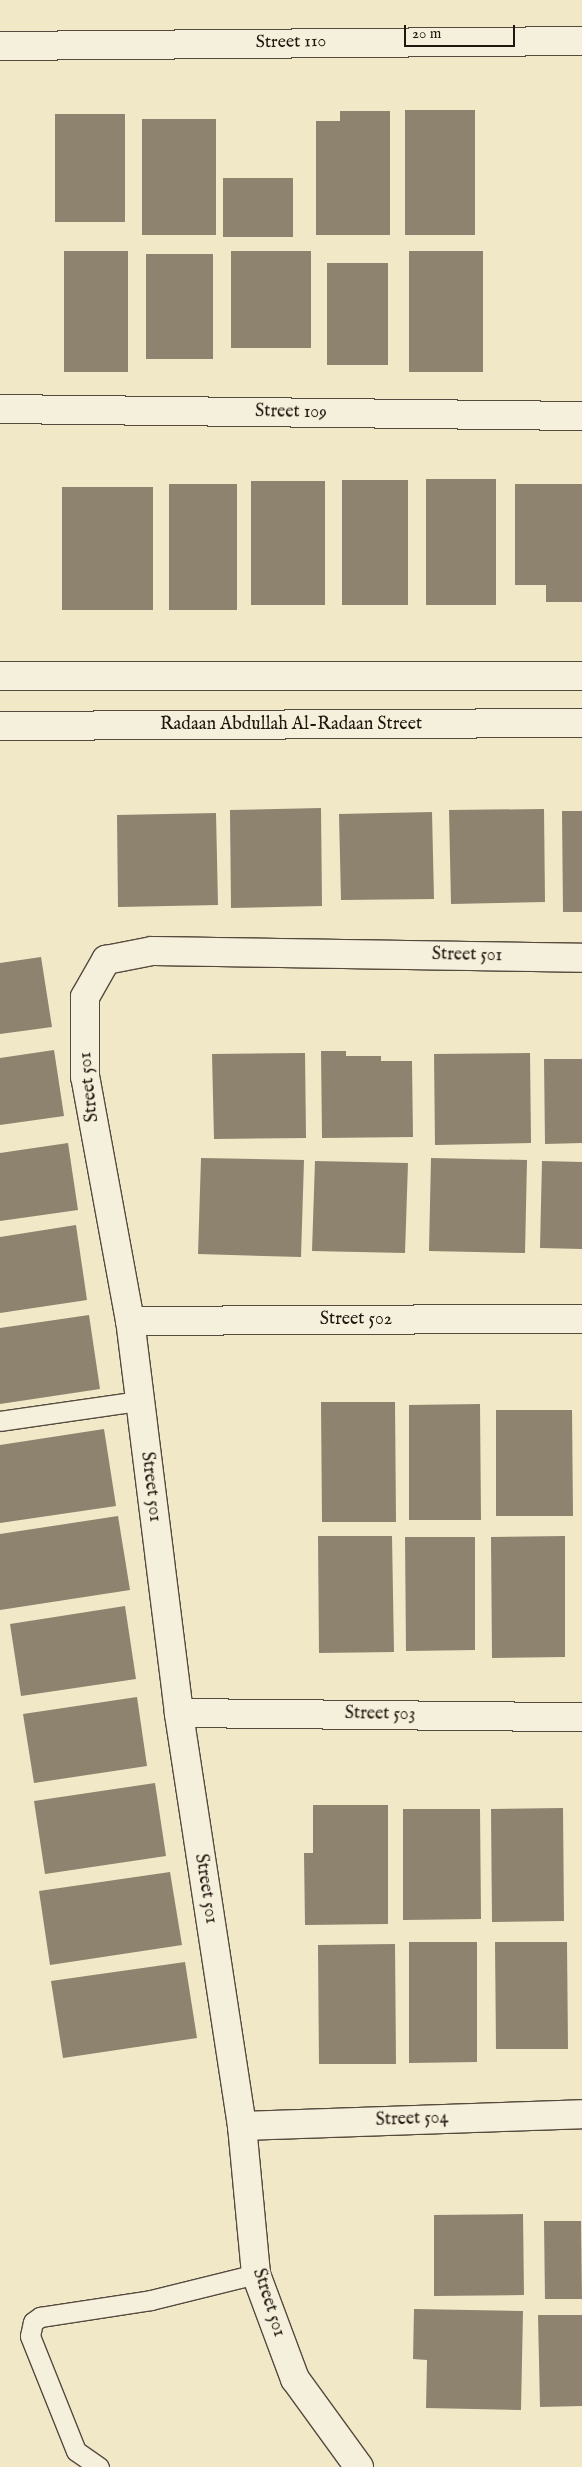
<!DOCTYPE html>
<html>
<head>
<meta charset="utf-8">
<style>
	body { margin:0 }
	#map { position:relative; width:582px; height:2467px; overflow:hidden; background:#f0e8c7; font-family:"IM FELL English",serif }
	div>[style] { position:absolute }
	.building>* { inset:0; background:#8d836f }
	.roads { filter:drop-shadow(1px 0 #564a3e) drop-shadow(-1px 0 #564a3e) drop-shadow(0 1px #564a3e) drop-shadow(0 -1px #564a3e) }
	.lane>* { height:19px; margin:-9.5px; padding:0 9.5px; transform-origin:9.5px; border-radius:9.5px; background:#f5f0db }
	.street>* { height:28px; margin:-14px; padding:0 14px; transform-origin:14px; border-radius:14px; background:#f5f0db }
	.secondary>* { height:28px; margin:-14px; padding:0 14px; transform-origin:14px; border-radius:14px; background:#f5f0db }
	span { translate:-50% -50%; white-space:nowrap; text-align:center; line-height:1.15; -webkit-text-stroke:4px #f5f0db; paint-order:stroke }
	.street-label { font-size:18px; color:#221610 }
	.scale { position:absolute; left:404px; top:25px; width:111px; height:22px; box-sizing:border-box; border:2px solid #221610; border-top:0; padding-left:6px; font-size:15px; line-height:18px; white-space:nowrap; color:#221610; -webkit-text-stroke:4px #f5f0db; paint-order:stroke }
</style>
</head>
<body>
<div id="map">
	<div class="building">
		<i style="clip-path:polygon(405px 110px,475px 110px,475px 235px,405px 235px)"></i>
		<i style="clip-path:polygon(340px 111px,390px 111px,390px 235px,316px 235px,316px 121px,340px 121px)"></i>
		<i style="clip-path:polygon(55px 114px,125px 114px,125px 222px,55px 222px)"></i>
		<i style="clip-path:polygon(142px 119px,216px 119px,216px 235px,142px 235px)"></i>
		<i style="clip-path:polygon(223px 178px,293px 178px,293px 237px,223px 237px)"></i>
		<i style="clip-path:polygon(64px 251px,128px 251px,128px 372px,64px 372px)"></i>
		<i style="clip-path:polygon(231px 251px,311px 251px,311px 348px,231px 348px)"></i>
		<i style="clip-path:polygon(409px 251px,483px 251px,483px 372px,409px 372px)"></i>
		<i style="clip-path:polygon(146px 254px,213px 254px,213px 359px,146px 359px)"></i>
		<i style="clip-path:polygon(327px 263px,388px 263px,388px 365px,327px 365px)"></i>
		<i style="clip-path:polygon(426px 479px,496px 479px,496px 605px,426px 605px)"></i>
		<i style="clip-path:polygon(342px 480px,408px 480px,408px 605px,342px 605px)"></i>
		<i style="clip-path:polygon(251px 481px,325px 481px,325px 605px,251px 605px)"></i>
		<i style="clip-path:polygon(169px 484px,237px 484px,237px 610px,169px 610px)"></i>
		<i style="clip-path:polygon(515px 484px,582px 484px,582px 602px,546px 602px,546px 585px,515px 585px)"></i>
		<i style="clip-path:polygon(62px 487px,153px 487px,153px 610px,62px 610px)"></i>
		<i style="clip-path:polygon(321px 808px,322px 906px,231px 908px,230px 810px)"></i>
		<i style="clip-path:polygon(544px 809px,545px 902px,451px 904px,449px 810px)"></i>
		<i style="clip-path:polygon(562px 811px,582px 811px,582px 912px,563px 912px)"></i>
		<i style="clip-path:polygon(432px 812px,434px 899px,341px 900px,339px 814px)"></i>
		<i style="clip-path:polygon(216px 813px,218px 905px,118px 907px,117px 815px)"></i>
		<i style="clip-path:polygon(41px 957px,52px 1027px,0 1034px,0 963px)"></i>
		<i style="clip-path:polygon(54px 1050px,64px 1116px,0 1125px,0 1058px)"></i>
		<i style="clip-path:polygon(321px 1051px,346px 1051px,346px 1056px,381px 1056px,381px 1061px,412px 1061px,413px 1137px,322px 1138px)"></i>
		<i style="clip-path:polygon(305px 1053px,306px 1138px,214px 1139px,212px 1054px)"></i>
		<i style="clip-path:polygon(530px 1053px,531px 1143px,435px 1145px,434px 1054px)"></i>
		<i style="clip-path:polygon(544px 1059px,582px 1059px,582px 1143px,545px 1144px)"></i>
		<i style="clip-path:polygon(68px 1143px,78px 1210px,0 1221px,0 1153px)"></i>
		<i style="clip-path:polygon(201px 1158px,304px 1160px,301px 1257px,198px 1254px)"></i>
		<i style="clip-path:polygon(431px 1158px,527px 1160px,525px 1253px,429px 1251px)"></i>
		<i style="clip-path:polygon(315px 1161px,408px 1163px,405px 1253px,312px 1251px)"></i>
		<i style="clip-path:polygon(542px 1161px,582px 1162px,582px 1249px,540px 1248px)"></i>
		<i style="clip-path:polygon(76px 1225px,87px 1300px,0 1313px,0 1237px)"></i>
		<i style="clip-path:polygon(89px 1315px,100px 1389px,0 1404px,0 1328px)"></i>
		<i style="clip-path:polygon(321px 1402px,395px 1402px,396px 1522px,322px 1522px)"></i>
		<i style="clip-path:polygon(480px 1404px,481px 1520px,409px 1520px,409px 1405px)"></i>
		<i style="clip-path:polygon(496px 1410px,572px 1410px,573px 1516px,496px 1516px)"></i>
		<i style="clip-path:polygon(104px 1429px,116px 1506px,0 1523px,0 1445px)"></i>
		<i style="clip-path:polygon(118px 1516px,130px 1590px,0 1610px,0 1534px)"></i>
		<i style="clip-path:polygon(318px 1536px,392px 1536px,394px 1652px,319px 1653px)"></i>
		<i style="clip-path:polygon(565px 1536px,565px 1657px,492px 1658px,491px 1537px)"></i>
		<i style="clip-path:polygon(405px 1537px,475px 1537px,475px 1650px,406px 1651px)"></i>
		<i style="clip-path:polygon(125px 1606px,136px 1679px,21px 1696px,10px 1624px)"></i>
		<i style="clip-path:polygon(137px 1697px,147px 1766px,34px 1783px,23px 1714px)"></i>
		<i style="clip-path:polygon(155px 1783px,166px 1856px,45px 1874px,34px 1801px)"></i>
		<i style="clip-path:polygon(313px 1805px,388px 1805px,388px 1924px,305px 1925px,304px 1853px,313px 1853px)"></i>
		<i style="clip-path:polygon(563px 1808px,564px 1921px,492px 1922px,491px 1809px)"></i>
		<i style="clip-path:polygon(403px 1809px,480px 1809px,481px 1919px,403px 1920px)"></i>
		<i style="clip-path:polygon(170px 1872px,182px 1945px,50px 1965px,39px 1891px)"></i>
		<i style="clip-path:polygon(409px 1942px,477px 1942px,477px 2062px,409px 2063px)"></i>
		<i style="clip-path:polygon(495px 1942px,567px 1942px,568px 2049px,496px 2049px)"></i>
		<i style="clip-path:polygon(395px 1944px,396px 2064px,319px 2064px,318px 1945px)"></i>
		<i style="clip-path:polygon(185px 1962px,197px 2038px,63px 2058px,51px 1981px)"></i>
		<i style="clip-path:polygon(523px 2214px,524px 2295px,434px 2296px,434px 2215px)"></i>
		<i style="clip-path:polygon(544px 2221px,581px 2221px,582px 2299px,545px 2299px)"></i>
		<i style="clip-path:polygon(414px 2309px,523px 2311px,521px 2410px,426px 2408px,427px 2360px,413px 2359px)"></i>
		<i style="clip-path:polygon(538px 2315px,582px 2315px,582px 2406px,540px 2407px)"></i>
	</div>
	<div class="roads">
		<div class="lane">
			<i style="left:0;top:1421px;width:140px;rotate:-8.2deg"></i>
			<i style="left:99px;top:2467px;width:28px;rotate:-145deg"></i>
			<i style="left:76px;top:2451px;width:124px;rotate:-111.8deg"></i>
			<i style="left:30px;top:2336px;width:14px;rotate:-78deg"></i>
			<i style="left:33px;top:2322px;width:9px;rotate:-36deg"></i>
			<i style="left:40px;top:2317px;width:112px;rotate:-8.7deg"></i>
			<i style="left:151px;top:2300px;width:108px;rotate:-13.9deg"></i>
		</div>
		<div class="street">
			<i style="left:0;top:46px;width:582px;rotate:-0.49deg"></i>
			<i style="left:0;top:409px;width:582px;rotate:0.69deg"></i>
			<i style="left:130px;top:1321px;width:452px;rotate:-0.3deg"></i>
			<i style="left:179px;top:1713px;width:403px;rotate:0.6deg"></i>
			<i style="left:242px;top:2126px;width:340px;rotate:-2deg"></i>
			<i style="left:359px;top:2467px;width:109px;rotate:-126deg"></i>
			<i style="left:295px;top:2379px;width:112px;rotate:-110.4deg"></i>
			<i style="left:256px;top:2274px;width:149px;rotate:-95.4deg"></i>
			<i style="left:242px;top:2126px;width:418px;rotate:-98.7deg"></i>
			<i style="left:179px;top:1713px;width:395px;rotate:-97.1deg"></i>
			<i style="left:130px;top:1321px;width:248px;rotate:-100.4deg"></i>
			<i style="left:85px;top:1077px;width:80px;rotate:-90deg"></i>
			<i style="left:85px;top:997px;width:43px;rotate:-60.4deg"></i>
			<i style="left:106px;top:960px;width:47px;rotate:-11.1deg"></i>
			<i style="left:152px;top:951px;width:430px;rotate:0.9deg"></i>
		</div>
		<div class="secondary">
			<i style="left:0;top:676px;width:582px"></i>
			<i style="left:0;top:726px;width:582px;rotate:-0.3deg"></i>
		</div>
	</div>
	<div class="street-label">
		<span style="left:291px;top:43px;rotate:-1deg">Street 110</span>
		<span style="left:291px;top:413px;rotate:1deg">Street 109</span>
		<span style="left:291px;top:725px">Radaan Abdullah Al-Radaan Street</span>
		<span style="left:467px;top:956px;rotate:1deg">Street 501</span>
		<span style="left:90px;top:1087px;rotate:-96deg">Street 501</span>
		<span style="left:356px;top:1320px">Street 502</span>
		<span style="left:150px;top:1487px;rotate:83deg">Street 501</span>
		<span style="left:380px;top:1715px;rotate:1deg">Street 503</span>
		<span style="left:205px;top:1889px;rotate:81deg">Street 501</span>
		<span style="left:412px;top:2120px;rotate:-2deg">Street 504</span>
		<span style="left:268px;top:2303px;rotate:72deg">Street 501</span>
	</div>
	<div class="scale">20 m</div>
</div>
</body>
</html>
